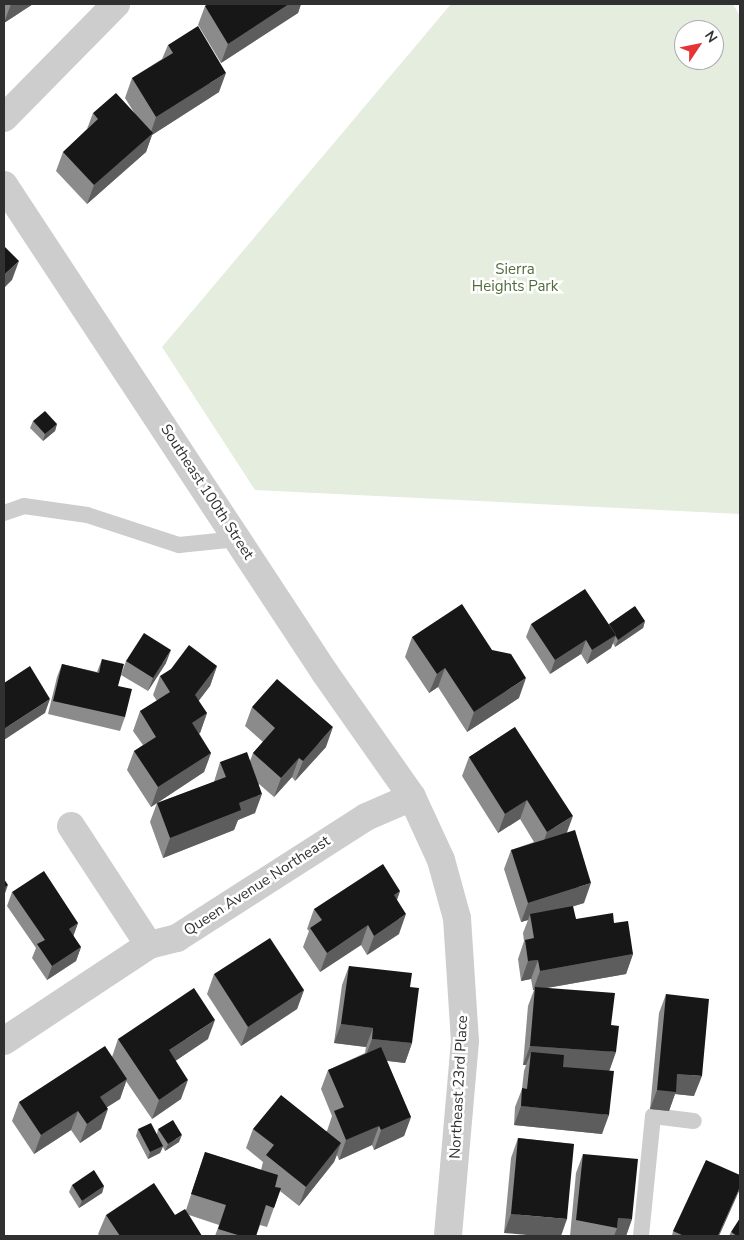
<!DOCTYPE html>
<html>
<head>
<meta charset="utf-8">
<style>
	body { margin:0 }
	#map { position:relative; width:744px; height:1240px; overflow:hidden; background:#fff; font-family:"Nunito Sans",sans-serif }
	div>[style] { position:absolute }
	.green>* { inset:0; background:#e5edde }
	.service>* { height:16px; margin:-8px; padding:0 8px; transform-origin:8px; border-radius:8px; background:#cdcdcd }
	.minor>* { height:28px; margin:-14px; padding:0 14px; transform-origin:14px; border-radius:14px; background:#cdcdcd }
	.wall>* { inset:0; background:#8b8b8b }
	.shaded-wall>* { inset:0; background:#5d5d5d }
	.building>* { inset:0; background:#171717 }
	span { translate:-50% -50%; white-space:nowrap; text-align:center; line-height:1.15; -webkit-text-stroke:5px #fff; paint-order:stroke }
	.park-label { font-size:15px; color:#506c3d }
	.street-label { font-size:15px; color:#303030 }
	.frame { position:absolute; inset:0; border:5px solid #303030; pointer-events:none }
	.north { position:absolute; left:674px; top:20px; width:50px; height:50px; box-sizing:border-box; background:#fff; border:1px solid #acacac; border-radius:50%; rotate:56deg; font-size:14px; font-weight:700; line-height:20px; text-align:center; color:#303030 }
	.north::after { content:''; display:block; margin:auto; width:18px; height:22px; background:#e63335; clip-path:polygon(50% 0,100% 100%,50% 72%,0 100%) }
</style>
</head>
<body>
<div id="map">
	<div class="green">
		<i style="clip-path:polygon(evenodd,451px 4px,733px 4px,740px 16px,740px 514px,255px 490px,162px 347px,451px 4px,684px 30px,714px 30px,714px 60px,684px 60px,684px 30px)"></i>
	</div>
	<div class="service">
		<i style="left:4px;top:513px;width:21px;rotate:-19deg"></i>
		<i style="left:24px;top:506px;width:64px;rotate:8.1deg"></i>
		<i style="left:87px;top:515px;width:97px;rotate:18.1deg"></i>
		<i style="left:179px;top:545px;width:59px;rotate:-5.8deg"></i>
		<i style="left:641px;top:1236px;width:121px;rotate:-84.3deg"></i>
		<i style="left:653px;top:1116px;width:41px;rotate:7deg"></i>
	</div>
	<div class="minor">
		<i style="left:4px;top:118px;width:160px;rotate:-45.5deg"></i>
		<i style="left:4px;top:185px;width:584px;rotate:56.66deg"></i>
		<i style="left:325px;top:673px;width:151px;rotate:54.9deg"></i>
		<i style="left:412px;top:797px;width:69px;rotate:65.3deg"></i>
		<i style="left:441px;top:860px;width:60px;rotate:74.6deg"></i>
		<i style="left:457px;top:918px;width:123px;rotate:86.3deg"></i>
		<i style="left:465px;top:1041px;width:196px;rotate:95deg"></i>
		<i style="left:71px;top:826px;width:142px;rotate:56.8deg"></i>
		<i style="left:4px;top:1041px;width:174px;rotate:-33.5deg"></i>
		<i style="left:149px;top:945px;width:29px;rotate:-14deg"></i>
		<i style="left:177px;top:938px;width:224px;rotate:-32.6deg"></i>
		<i style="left:366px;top:817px;width:50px;rotate:-23.5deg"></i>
	</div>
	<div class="wall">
		<i style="clip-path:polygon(4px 4px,33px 4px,4px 23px)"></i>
		<i style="clip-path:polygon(208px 4px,301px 4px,298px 13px,221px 63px,198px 25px,205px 6px)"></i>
		<i style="clip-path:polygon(168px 45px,219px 92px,152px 135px,146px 152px,87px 204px,56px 171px,63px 152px,87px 129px,93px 113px,135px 114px,125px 98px,132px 78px,162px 59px)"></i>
		<i style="clip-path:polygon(33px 421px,57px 424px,55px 431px,43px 441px,30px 428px)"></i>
		<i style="clip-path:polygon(645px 621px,643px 628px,615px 647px,613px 643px,611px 648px,587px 664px,581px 654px,550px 674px,526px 637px,531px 624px,609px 624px)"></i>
		<i style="clip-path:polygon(412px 637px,519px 698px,467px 732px,438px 687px,429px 693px,405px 657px)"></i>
		<i style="clip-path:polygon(102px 659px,118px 686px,125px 717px,120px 731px,48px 714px,57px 677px,62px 664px,97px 672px)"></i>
		<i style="clip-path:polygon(126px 661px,166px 663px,148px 691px,121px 675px)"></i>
		<i style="clip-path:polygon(217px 666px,210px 686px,198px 701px,207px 713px,200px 733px,199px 733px,211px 753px,204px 772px,151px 807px,127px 770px,134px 751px,143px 745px,133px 731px,140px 711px,157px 701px,153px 695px,160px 676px)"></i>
		<i style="clip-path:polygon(252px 707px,326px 747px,295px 781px,292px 777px,274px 797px,259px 784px,255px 813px,238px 820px,234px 830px,163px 858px,150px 822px,157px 803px,214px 782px,220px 762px,250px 761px,253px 753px,263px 742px,245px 726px)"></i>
		<i style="clip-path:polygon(515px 727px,584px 903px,571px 907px,576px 919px,614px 923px,633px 954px,626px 974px,547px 988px,611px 1025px,609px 1071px,602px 1134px,514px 1125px,515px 1107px,522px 1089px,524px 1071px,526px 1065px,523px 1065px,528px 1006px,534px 990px,533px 990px,531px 979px,521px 981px,518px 959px,524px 941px,523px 933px,528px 920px,521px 922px,504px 869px,511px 850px,534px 842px,520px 819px,498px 833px,462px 776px,469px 757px)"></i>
		<i style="clip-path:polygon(400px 891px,397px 900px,399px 934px,367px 955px,361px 945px,320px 972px,303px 947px,309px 931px,307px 929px,314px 909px)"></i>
		<i style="clip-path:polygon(12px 892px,78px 923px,73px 936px,81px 947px,76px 961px,47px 980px,32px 958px,36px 948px,7px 906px)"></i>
		<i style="clip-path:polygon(349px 966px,410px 987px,412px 1043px,405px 1063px,387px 1061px,411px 1117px,404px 1136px,374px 1150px,372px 1145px,339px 1160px,337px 1155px,334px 1162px,299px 1206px,280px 1191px,267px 1227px,260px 1225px,256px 1236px,215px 1236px,219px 1225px,189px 1215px,202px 1236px,100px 1236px,98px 1234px,106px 1215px,175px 1215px,186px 1210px,205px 1152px,261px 1170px,263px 1162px,246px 1148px,253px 1129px,327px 1131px,332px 1116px,321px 1089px,328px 1070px,365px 1053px,366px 1047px,334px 1043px,342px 985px)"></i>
		<i style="clip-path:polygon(214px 974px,304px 990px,297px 1009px,241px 1046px,207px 994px)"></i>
		<i style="clip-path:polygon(666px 994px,694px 1096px,675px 1094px,669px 1111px,650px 1109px,659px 1013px)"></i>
		<i style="clip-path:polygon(118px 1039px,208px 1039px,175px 1061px,181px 1099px,152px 1119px,126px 1081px,120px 1099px,107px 1107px,101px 1129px,80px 1143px,71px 1130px,34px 1154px,12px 1121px,19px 1102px,112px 1057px)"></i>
		<i style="clip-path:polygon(138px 1129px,157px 1134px,158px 1129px,179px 1142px,165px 1151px,163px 1147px,160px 1153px,148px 1159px,136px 1136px)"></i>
		<i style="clip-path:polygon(518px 1138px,574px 1144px,504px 1233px,511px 1158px)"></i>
		<i style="clip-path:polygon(583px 1154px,632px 1219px,626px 1236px,570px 1236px,576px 1173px)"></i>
		<i style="clip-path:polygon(72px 1185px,104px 1186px,102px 1193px,79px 1208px,69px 1192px)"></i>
		<i style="clip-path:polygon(673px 1231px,719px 1236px,672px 1236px)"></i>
		<i style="clip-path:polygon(731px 1232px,740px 1236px,729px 1236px)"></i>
	</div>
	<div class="shaded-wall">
		<i style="clip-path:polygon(11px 4px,33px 4px,4px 23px)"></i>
		<i style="clip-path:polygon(289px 4px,301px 4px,298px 13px,221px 63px,228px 44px)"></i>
		<i style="clip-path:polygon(226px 73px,219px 92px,152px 135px,146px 152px,87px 204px,94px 185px,150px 135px,156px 117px)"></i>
		<i style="clip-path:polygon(19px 261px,12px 280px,4px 288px,4px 275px)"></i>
		<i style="clip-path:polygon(57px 424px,55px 431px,43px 441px,45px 434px)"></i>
		<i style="clip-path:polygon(645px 621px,643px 628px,615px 647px,618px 640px)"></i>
		<i style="clip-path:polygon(616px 635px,611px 648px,587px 664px,592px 650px)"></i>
		<i style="clip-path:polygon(586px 640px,581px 654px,550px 674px,555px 660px)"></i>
		<i style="clip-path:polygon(171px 650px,166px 663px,148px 691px,153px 678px)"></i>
		<i style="clip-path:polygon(217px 666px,210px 686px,188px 715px,195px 695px)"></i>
		<i style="clip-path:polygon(445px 668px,438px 687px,429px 693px,437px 674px)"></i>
		<i style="clip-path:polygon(526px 678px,519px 698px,467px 732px,474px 712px)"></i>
		<i style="clip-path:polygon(50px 699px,45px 713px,4px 740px,4px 729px)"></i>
		<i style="clip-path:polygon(207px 713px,200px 733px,185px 742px,192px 723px)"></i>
		<i style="clip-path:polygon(333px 727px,326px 747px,295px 781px,303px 761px)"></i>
		<i style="clip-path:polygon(211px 753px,204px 772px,151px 807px,158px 787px)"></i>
		<i style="clip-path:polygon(299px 758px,292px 777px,274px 797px,281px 778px)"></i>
		<i style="clip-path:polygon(262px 794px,255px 813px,238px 820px,234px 830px,163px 858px,170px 838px,239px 803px)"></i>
		<i style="clip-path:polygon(527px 800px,520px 819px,498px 833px,505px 814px)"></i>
		<i style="clip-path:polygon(573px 816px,566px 835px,540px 852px,547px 832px)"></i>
		<i style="clip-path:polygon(591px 883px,584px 903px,531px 919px,530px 914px,528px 920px,521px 922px,528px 903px)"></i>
		<i style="clip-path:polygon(8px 885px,4px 896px,4px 888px)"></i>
		<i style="clip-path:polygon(400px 891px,393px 910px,394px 895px)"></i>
		<i style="clip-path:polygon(406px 914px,399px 934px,367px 955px,374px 936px)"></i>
		<i style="clip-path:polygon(78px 923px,73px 937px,69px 929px)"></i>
		<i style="clip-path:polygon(368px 925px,361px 945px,320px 972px,327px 953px)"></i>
		<i style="clip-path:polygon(81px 947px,76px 961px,47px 980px,52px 966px)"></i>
		<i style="clip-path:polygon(633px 954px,626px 974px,535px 990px,535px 987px,534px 990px,533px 990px,540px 971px)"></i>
		<i style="clip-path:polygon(538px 960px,531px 979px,521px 981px,528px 961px)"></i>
		<i style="clip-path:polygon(304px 990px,297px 1009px,241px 1046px,248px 1027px)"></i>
		<i style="clip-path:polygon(215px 1020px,208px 1039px,162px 1070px,169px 1050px)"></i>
		<i style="clip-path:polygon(341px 1024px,373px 1028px,366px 1047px,334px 1043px)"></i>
		<i style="clip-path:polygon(372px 1039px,412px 1043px,405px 1063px,365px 1058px)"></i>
		<i style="clip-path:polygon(530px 1046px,616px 1052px,609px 1072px,530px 1066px,531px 1052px,526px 1065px,523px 1065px)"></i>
		<i style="clip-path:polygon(677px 1074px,702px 1076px,694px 1096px,675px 1094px,669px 1111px,650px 1109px,657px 1090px)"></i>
		<i style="clip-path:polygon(127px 1079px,120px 1099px,93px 1116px,100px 1097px)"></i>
		<i style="clip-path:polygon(188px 1080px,181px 1099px,152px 1119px,159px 1100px)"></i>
		<i style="clip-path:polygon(521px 1106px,609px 1115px,602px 1134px,514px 1125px)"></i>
		<i style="clip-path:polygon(108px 1109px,101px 1129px,80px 1143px,87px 1124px)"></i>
		<i style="clip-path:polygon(78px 1111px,71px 1130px,34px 1154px,41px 1135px)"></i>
		<i style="clip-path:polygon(411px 1117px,404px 1136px,374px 1150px,381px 1130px)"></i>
		<i style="clip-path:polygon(379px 1126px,372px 1145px,339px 1160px,346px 1140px)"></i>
		<i style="clip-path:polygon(182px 1135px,179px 1142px,165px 1151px,168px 1144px)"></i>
		<i style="clip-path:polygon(341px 1143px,334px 1162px,299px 1206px,306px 1187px)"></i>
		<i style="clip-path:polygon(163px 1146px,160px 1153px,148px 1159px,150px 1152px)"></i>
		<i style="clip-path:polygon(104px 1186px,102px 1193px,79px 1208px,82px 1201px)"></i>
		<i style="clip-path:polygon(740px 1187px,740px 1189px,719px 1236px,718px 1236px)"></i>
		<i style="clip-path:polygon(511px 1214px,567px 1219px,561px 1236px,538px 1236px,504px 1233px)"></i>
		<i style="clip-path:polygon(618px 1218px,632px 1219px,626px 1236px,614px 1236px,617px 1228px)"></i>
	</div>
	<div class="building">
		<i style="clip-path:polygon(208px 4px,289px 4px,228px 44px,205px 6px)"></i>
		<i style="clip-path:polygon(198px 26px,226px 73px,156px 117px,132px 78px,173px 53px,168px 45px)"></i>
		<i style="clip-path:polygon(116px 93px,153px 133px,94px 185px,63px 152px,98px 119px,93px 113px)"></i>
		<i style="clip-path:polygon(4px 246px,19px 261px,4px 275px)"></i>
		<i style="clip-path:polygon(45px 411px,57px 424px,45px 434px,33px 421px)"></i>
		<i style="clip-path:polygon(585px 589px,616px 635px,592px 650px,586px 640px,555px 660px,531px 624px)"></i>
		<i style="clip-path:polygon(462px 604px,492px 650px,511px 654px,526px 678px,474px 712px,445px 668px,437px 674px,412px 637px)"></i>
		<i style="clip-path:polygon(635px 606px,645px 621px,618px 640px,615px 635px,616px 635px,609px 624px)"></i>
		<i style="clip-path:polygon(144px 633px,171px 650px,153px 678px,126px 661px)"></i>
		<i style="clip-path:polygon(189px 645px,217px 666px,195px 695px,207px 713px,192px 723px,211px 753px,158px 787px,134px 751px,156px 737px,140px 711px,170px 692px,160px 676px,171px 669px)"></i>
		<i style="clip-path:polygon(102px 659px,124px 664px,118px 686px,132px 689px,125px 717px,53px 701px,62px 664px,99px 673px)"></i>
		<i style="clip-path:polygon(30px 666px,50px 699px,4px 729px,4px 683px)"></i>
		<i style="clip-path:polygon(277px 679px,333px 727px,303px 761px,299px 758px,281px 778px,253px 753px,275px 728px,252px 707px)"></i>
		<i style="clip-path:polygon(515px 727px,573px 816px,547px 832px,527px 800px,505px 814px,469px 757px)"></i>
		<i style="clip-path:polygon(247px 752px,262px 794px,239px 803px,241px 810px,170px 838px,157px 803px,226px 777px,220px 762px)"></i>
		<i style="clip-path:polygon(575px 830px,591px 883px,528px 903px,511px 850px)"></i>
		<i style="clip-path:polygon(383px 864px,400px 891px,394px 895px,406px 914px,374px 936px,368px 925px,327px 953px,310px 928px,322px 920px,314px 909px)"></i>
		<i style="clip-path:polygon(44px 871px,78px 923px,69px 929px,81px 947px,52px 966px,37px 944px,45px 940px,12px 892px)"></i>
		<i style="clip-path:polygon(4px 879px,8px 885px,4px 888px)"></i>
		<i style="clip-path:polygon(573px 906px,576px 919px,613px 913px,614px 923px,628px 921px,633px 954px,540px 971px,538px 960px,528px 961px,525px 940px,534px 938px,530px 914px)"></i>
		<i style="clip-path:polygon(270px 938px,304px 990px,248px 1027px,214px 974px)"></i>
		<i style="clip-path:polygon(349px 966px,412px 973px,410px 987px,419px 988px,412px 1043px,372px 1039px,373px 1028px,341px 1024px)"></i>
		<i style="clip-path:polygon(535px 987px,615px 993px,611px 1025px,619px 1026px,616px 1052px,530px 1046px)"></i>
		<i style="clip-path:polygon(194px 988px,215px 1020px,169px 1050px,188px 1080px,159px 1100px,118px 1039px)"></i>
		<i style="clip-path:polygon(666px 994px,709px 999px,702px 1076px,677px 1074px,676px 1092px,657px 1090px)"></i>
		<i style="clip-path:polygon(105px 1046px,127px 1079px,100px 1097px,108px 1109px,87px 1124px,78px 1111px,41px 1135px,19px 1102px)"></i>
		<i style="clip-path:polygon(381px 1047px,411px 1117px,381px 1130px,379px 1126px,346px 1140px,334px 1111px,344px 1107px,328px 1070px)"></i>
		<i style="clip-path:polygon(531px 1052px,564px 1055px,563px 1067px,614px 1071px,609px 1115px,521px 1106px,522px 1088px,527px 1089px)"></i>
		<i style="clip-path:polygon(281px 1095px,341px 1143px,306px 1187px,266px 1155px,274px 1145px,253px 1129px)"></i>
		<i style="clip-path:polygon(173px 1120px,182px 1135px,168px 1144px,158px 1129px)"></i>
		<i style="clip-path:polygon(151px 1123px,163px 1146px,150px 1152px,138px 1129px)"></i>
		<i style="clip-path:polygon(518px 1138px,574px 1144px,567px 1219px,511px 1214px)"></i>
		<i style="clip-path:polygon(205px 1152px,278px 1175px,275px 1187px,281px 1188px,274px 1208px,266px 1205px,256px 1236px,241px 1236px,218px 1229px,226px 1205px,191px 1194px)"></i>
		<i style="clip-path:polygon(583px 1154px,638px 1159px,632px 1219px,618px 1218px,617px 1228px,576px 1220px)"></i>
		<i style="clip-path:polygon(706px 1160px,740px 1175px,740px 1187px,718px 1236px,684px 1236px,673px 1231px)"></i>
		<i style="clip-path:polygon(94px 1170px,104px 1186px,82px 1201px,72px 1185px)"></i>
		<i style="clip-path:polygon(154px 1183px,175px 1215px,185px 1209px,202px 1236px,120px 1236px,106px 1215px)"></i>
		<i style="clip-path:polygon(740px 1218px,740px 1236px,737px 1236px,731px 1232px)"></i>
	</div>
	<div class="park-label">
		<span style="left:515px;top:278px">Sierra<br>Heights Park</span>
	</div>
	<div class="street-label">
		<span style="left:207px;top:492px;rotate:57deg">Southeast 100th Street</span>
		<span style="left:257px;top:886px;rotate:-33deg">Queen Avenue Northeast</span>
		<span style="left:459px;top:1087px;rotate:-87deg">Northeast 23rd Place</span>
	</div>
	<div class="frame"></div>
	<div class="north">N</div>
</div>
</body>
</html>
